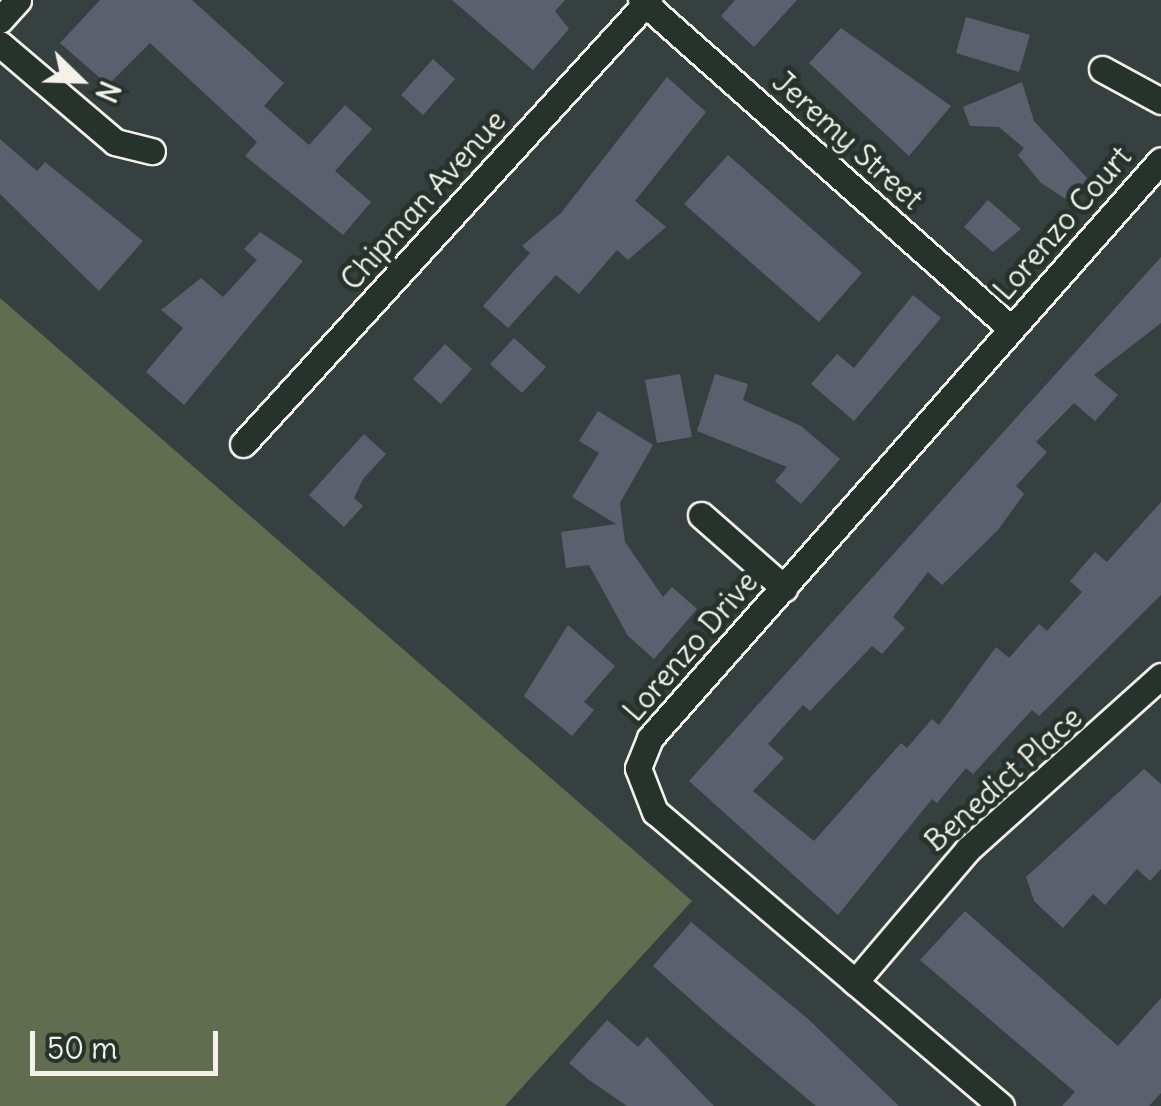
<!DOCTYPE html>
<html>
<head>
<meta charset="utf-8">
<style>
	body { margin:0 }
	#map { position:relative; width:1161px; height:1106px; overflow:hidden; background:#364040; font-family:Delius,sans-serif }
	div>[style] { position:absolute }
	.green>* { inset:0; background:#606d4f }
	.building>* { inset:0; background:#5a606e }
	.roads { filter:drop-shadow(2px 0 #f4f1e8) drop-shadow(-2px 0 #f4f1e8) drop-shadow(0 2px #f4f1e8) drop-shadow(0 -2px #f4f1e8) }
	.minor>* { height:25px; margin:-12.5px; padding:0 12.5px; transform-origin:12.5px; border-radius:12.5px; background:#26332d }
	span { translate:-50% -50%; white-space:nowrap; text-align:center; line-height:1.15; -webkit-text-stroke:10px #26332d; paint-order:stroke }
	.street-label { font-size:30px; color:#f4f1e8 }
	.north { position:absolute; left:30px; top:30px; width:100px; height:100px; -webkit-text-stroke:8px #26332d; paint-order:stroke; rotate:113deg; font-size:28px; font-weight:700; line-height:40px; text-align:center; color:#f4f1e8 }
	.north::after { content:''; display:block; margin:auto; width:35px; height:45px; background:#f4f1e8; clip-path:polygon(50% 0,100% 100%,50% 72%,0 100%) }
	.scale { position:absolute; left:30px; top:1031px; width:188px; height:45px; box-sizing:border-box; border:5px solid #f4f1e8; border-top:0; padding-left:12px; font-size:30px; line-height:35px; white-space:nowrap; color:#f4f1e8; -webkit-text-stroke:8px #26332d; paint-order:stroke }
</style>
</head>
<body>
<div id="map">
	<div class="green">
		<i style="clip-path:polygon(0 298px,692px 901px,505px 1106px,0 1106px)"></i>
	</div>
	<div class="building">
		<i style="clip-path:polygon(100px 0,192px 0,284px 83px,264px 106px,309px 145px,345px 105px,372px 129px,335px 171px,371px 202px,343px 235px,245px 156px,257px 142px,150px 43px,108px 85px,60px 43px)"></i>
		<i style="clip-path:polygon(452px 0,565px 0,555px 11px,569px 29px,533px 70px)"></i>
		<i style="clip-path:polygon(735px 0,797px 0,754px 47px,721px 16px)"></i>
		<i style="clip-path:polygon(966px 17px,1030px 35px,1019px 72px,956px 53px)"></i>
		<i style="clip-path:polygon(841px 28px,951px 106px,909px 156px,809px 63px)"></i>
		<i style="clip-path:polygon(433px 59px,455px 79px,423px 115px,401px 95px)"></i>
		<i style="clip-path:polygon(667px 77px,706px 112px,635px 201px,666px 227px,628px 260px,617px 250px,579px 294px,556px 275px,508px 328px,483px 306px,530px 253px,522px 246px,561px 213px)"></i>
		<i style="clip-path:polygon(1022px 82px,1034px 121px,1088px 179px,1069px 201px,1041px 183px,1018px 155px,1024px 148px,999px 127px,970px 126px,963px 107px)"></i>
		<i style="clip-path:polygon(0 139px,37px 171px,45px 162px,143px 241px,99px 291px,0 194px)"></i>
		<i style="clip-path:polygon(728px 155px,862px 273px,819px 322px,684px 204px)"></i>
		<i style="clip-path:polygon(988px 200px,1021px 229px,993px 252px,964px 227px)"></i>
		<i style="clip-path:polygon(260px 232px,303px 261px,184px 405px,146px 372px,183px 328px,161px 310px,201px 278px,223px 297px,257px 260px,244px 249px)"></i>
		<i style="clip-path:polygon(1161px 257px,1161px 323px,1094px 375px,1118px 395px,1095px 421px,1074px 403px,1036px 442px,1047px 452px,1016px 486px,1024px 494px,998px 530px,942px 585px,928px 572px,893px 617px,905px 628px,882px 654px,872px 646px,810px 711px,803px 705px,768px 744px,784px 758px,753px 791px,814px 841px,901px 743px,907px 748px,932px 719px,939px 725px,996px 647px,1009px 658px,1039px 624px,1047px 631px,1082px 592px,1070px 581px,1095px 552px,1107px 562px,1161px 502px,1161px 595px,1039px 716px,1032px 710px,973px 774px,966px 768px,937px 803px,932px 799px,838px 915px,689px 781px)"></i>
		<i style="clip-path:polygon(913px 295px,941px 318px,854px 421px,811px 384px,837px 354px,854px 368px)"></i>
		<i style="clip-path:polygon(514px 338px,546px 367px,522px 393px,490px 364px)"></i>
		<i style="clip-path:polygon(445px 344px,472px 369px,441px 404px,413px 379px)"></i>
		<i style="clip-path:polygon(680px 374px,692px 437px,657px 443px,645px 380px)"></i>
		<i style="clip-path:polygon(715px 374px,748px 384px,743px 400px,801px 426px,840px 459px,801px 504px,775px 481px,787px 467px,697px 431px)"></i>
		<i style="clip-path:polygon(598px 411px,653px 445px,620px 503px,625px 542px,663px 597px,672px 587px,697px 609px,654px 659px,628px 636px,589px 565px,566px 568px,561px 532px,616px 524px,572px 497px,599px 453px,579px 441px)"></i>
		<i style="clip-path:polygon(364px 434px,386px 454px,363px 479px,354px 498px,363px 506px,344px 527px,309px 495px)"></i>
		<i style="clip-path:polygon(568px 625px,615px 666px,584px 702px,594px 710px,572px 736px,524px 696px)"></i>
		<i style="clip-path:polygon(1144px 769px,1161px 784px,1161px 869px,1150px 881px,1137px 869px,1105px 905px,1093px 894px,1063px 928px,1034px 901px,1026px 877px)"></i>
		<i style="clip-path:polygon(965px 911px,1118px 1046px,1161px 998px,1161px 1093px,1149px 1106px,1062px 1106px,1075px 1092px,920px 960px)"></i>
		<i style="clip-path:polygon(691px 922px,807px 1018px,899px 1106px,816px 1106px,716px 1022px,653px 966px)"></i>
		<i style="clip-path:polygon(607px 1020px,638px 1047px,647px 1037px,714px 1106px,627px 1106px,589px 1080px,569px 1063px)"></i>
	</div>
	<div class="roads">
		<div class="minor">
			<i style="left:641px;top:0;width:495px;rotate:41.6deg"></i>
			<i style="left:0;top:20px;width:27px;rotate:-48deg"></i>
			<i style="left:0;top:44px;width:151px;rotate:40.4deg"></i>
			<i style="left:115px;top:142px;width:38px;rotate:14deg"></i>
			<i style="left:1102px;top:69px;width:67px;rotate:28.5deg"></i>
			<i style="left:243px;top:444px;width:602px;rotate:-47.56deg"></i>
			<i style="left:701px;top:515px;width:111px;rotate:41.3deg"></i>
			<i style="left:855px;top:982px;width:175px;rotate:-49.6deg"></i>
			<i style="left:968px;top:849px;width:259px;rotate:-41.9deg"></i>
			<i style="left:1001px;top:1106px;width:454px;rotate:-139.6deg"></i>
			<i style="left:655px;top:812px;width:47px;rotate:-111.1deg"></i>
			<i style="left:638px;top:768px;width:32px;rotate:-68deg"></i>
			<i style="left:650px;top:738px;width:771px;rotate:-48.52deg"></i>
		</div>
	</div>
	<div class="street-label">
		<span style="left:848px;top:140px;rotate:42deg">Jeremy Street</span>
		<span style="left:423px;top:200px;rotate:-48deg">Chipman Avenue</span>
		<span style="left:1062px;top:223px;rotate:-49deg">Lorenzo Court</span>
		<span style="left:690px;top:646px;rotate:-49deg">Lorenzo Drive</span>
		<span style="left:1003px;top:779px;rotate:-42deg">Benedict Place</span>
	</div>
	<div class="north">N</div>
	<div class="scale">50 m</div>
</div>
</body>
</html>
